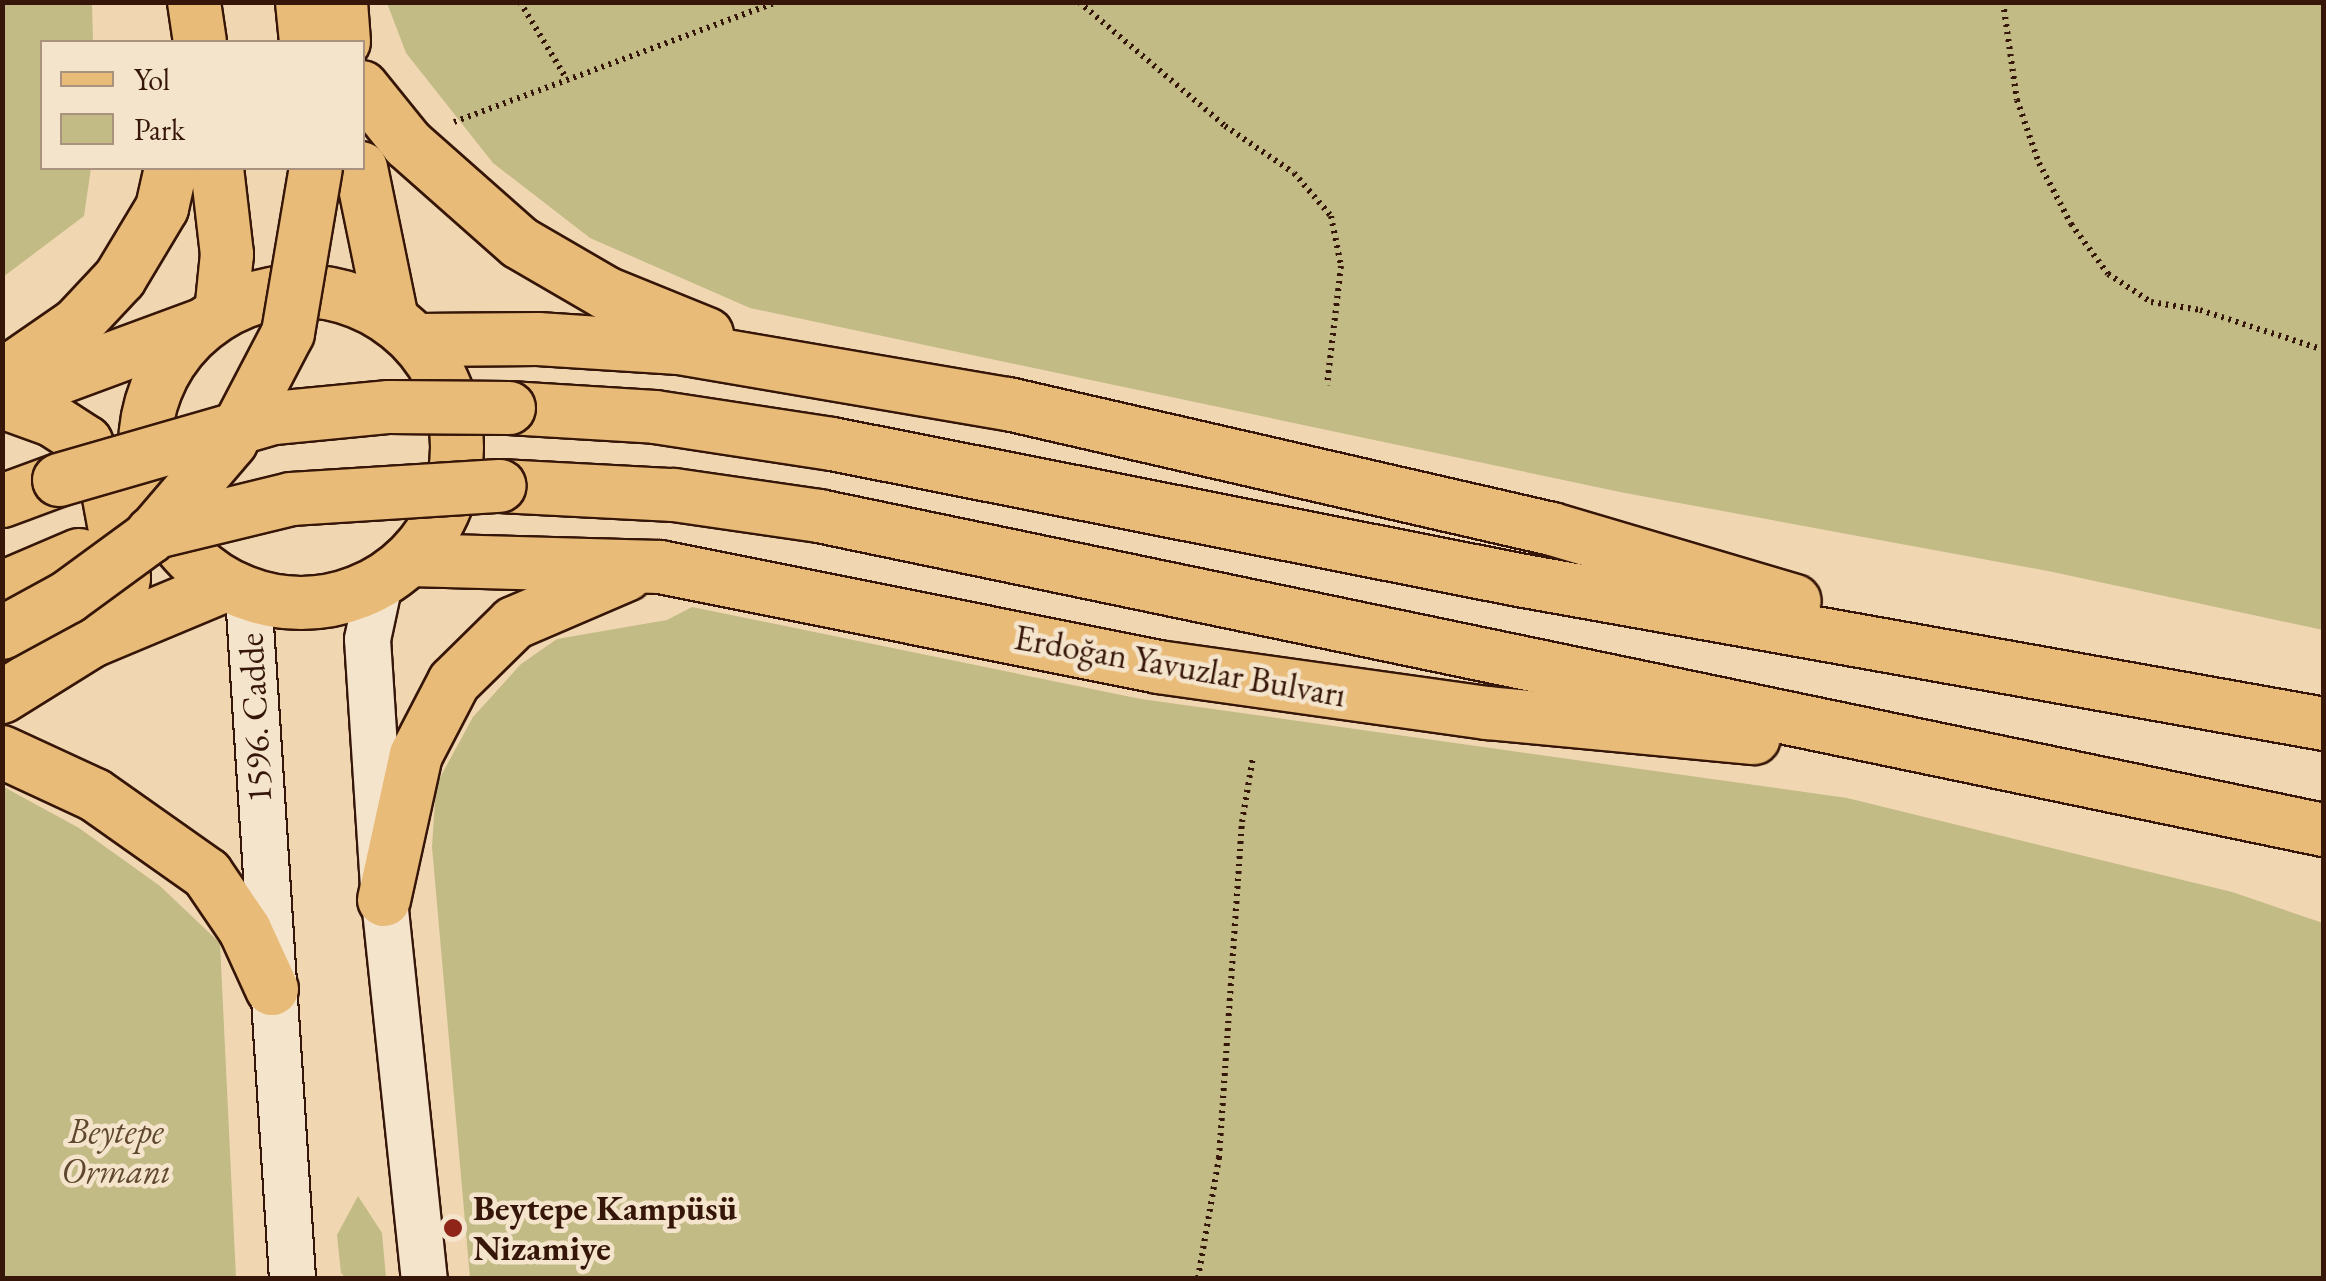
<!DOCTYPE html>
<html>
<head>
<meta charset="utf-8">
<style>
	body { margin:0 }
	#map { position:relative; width:2326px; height:1281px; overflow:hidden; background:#f0d6b1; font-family:"EB Garamond",serif }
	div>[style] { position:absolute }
	.green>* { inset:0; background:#c2bb86 }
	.path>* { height:6px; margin-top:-3px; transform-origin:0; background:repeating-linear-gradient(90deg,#361608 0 2.5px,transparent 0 7.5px) }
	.roads { filter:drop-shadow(2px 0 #361608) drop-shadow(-2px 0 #361608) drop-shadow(0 2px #361608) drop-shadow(0 -2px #361608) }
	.secondary>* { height:45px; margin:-22.5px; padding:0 22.5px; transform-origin:22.5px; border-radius:22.5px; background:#f5e4cc }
	.primary>* { height:52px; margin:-26px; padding:0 26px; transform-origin:26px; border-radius:26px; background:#e8bb78 }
	.primary>.ring { margin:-26px; padding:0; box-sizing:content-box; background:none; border:52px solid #e8bb78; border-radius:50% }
	.bridges { filter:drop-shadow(2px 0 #361608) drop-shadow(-2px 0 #361608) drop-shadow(0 2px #361608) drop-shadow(0 -2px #361608) }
	.primary-bridge>* { height:52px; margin:-26px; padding:0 26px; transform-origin:26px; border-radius:26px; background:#e8bb78 }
	.dots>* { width:28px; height:28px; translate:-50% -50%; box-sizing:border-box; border:5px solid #f5e4cc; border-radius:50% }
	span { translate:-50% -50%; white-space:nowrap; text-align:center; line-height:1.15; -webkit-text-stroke:9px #f5e4cc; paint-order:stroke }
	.street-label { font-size:35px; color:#361608 }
	.park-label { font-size:35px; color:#60482e; font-style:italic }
	.poi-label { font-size:35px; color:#361608; font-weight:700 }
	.left { translate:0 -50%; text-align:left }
	.frame { position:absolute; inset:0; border:5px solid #361608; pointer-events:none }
	.legend { position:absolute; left:40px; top:40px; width:325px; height:130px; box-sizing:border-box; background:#f5e4cc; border:2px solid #a9927e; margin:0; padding:12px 18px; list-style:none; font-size:30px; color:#361608 }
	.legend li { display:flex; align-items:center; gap:20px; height:50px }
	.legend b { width:50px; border:2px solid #a9927e }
</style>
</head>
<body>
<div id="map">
	<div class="green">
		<i style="clip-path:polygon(3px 2px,92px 3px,93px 42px,42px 42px,42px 168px,91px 168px,84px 216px,3px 277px)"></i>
		<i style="clip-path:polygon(387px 3px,2323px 3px,2323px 630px,2048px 571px,1625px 493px,750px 308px,590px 238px,493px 163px,406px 53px)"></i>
		<i style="clip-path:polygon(692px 607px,1141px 699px,1847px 798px,2232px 892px,2323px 923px,2323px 1278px,470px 1278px,432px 847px,436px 785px,473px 717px,521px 664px,557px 639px,667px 620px)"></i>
		<i style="clip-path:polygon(2px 786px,79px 828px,160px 886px,220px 943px,236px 1278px,3px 1278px)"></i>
		<i style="clip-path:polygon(358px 1196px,382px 1233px,386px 1278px,346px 1278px,341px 1273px,337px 1235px)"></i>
	</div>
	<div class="path">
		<i style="left:520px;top:2px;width:89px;rotate:58.8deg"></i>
		<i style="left:1079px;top:2px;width:192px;rotate:40.3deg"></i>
		<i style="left:1225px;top:126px;width:83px;rotate:34.3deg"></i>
		<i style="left:1294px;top:173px;width:57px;rotate:49.3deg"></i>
		<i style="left:1331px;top:216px;width:51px;rotate:78.7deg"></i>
		<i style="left:1341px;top:266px;width:120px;rotate:96.7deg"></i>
		<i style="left:2003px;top:2px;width:99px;rotate:81.9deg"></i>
		<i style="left:2017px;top:100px;width:67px;rotate:70.8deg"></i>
		<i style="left:2039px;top:163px;width:69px;rotate:62.3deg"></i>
		<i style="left:2071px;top:224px;width:62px;rotate:53.5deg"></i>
		<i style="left:2108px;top:274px;width:51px;rotate:33.1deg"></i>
		<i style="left:2151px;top:302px;width:50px;rotate:9.3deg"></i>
		<i style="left:2200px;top:310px;width:130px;rotate:17.9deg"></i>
		<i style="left:454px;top:122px;width:344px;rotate:-20.4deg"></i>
		<i style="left:1198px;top:1278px;width:122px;rotate:-80.1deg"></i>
		<i style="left:1219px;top:1158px;width:337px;rotate:-86.1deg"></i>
		<i style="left:1242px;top:822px;width:66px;rotate:-80.4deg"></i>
	</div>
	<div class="roads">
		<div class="secondary">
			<i style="left:379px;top:583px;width:57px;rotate:102.1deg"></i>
			<i style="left:367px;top:639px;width:262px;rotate:86.3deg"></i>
			<i style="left:384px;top:900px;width:380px;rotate:84deg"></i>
			<i style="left:248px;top:594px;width:685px;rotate:86.32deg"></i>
		</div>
		<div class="primary">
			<i style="left:194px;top:2px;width:40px;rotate:81.5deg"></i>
			<i style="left:302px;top:2px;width:40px;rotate:84.3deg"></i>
			<i style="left:341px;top:2px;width:40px;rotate:85.7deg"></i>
			<i style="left:362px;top:87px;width:73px;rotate:51.1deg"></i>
			<i style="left:408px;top:144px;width:149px;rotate:41.5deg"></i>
			<i style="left:520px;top:243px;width:99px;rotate:30.2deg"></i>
			<i style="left:606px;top:293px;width:109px;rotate:22.1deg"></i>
			<i style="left:217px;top:168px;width:87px;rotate:83.4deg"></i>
			<i style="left:227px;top:254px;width:59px;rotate:95.8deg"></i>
			<i style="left:361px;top:168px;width:154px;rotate:78.4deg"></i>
			<i class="ring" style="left:145px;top:291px;width:260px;height:260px"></i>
			<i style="left:417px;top:340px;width:121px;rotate:-0.5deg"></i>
			<i style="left:538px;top:339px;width:141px;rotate:3.7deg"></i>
			<i style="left:679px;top:348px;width:334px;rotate:9.7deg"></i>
			<i style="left:1008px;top:404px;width:558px;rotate:12.94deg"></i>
			<i style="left:1552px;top:529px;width:253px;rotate:16.5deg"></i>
			<i style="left:2px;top:376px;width:91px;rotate:-34.7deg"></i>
			<i style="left:77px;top:324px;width:63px;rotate:-46.9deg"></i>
			<i style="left:120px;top:278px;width:82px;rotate:-59deg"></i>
			<i style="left:162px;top:208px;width:41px;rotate:-77.3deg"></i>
			<i style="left:2px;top:399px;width:213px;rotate:-20.3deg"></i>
			<i style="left:2px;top:402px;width:53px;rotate:19.8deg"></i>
			<i style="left:52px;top:420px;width:40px;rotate:32.9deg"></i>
			<i style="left:86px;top:442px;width:55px;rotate:66.3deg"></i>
			<i style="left:108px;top:492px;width:87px;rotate:79.5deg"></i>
			<i style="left:124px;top:578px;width:27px;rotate:100deg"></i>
			<i style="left:119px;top:605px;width:45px;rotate:126.9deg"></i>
			<i style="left:509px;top:408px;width:146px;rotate:3.5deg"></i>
			<i style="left:655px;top:417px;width:179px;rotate:8.7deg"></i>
			<i style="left:832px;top:444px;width:700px;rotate:11.2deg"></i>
			<i style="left:1519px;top:580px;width:818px;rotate:10.14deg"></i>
			<i style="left:500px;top:486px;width:174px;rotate:3deg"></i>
			<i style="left:674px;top:495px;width:147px;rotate:8.2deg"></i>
			<i style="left:819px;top:516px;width:1537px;rotate:11.79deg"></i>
			<i style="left:2px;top:501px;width:61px;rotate:-20.2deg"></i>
			<i style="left:410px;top:560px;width:250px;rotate:1.6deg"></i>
			<i style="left:660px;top:567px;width:509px;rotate:11.33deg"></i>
			<i style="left:1159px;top:667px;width:332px;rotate:8deg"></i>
			<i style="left:1488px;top:713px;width:267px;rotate:5.4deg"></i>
			<i style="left:2px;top:588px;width:84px;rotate:-23.2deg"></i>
			<i style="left:2px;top:697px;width:106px;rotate:-31.9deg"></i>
			<i style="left:92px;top:641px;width:145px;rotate:-22.7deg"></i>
			<i style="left:2px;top:752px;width:102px;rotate:24.8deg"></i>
			<i style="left:95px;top:795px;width:137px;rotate:35.2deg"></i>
			<i style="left:207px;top:874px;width:68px;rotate:55.8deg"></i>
			<i style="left:245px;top:930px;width:65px;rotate:65.4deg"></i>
			<i style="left:384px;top:900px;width:148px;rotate:-77.6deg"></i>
			<i style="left:416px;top:755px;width:82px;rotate:-62.5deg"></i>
			<i style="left:454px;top:682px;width:84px;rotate:-44.5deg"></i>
			<i style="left:514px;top:623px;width:122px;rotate:-23.2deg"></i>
		</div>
	</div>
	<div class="bridges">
		<div class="primary-bridge">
			<i style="left:59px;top:480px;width:224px;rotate:-16.1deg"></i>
			<i style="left:274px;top:418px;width:116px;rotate:-5.5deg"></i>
			<i style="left:389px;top:407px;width:120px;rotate:0.5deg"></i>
			<i style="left:152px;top:533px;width:143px;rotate:-13.7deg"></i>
			<i style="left:291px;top:499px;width:209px;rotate:-3.6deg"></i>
			<i style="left:2px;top:633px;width:75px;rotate:-28.6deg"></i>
			<i style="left:68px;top:597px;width:102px;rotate:-36.2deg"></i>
			<i style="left:150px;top:537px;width:125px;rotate:-49.5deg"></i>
			<i style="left:231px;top:442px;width:123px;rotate:-62.4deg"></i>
			<i style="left:288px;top:333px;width:167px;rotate:-80.4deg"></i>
		</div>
	</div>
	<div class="dots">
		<i style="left:453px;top:1228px;background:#8f2418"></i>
	</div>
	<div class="street-label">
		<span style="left:1180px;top:666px;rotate:10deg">Erdoğan Yavuzlar Bulvarı</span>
		<span style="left:255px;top:718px;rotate:-93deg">1596. Cadde</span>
	</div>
	<div class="park-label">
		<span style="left:116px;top:1151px">Beytepe<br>Ormanı</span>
	</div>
	<div class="poi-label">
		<span class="left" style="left:473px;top:1228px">Beytepe Kampüsü<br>Nizamiye</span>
	</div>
	<div class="frame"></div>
	<ul class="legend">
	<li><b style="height:12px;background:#e8bb78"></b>Yol</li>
	<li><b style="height:28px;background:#c2bb86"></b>Park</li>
	</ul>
</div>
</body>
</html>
